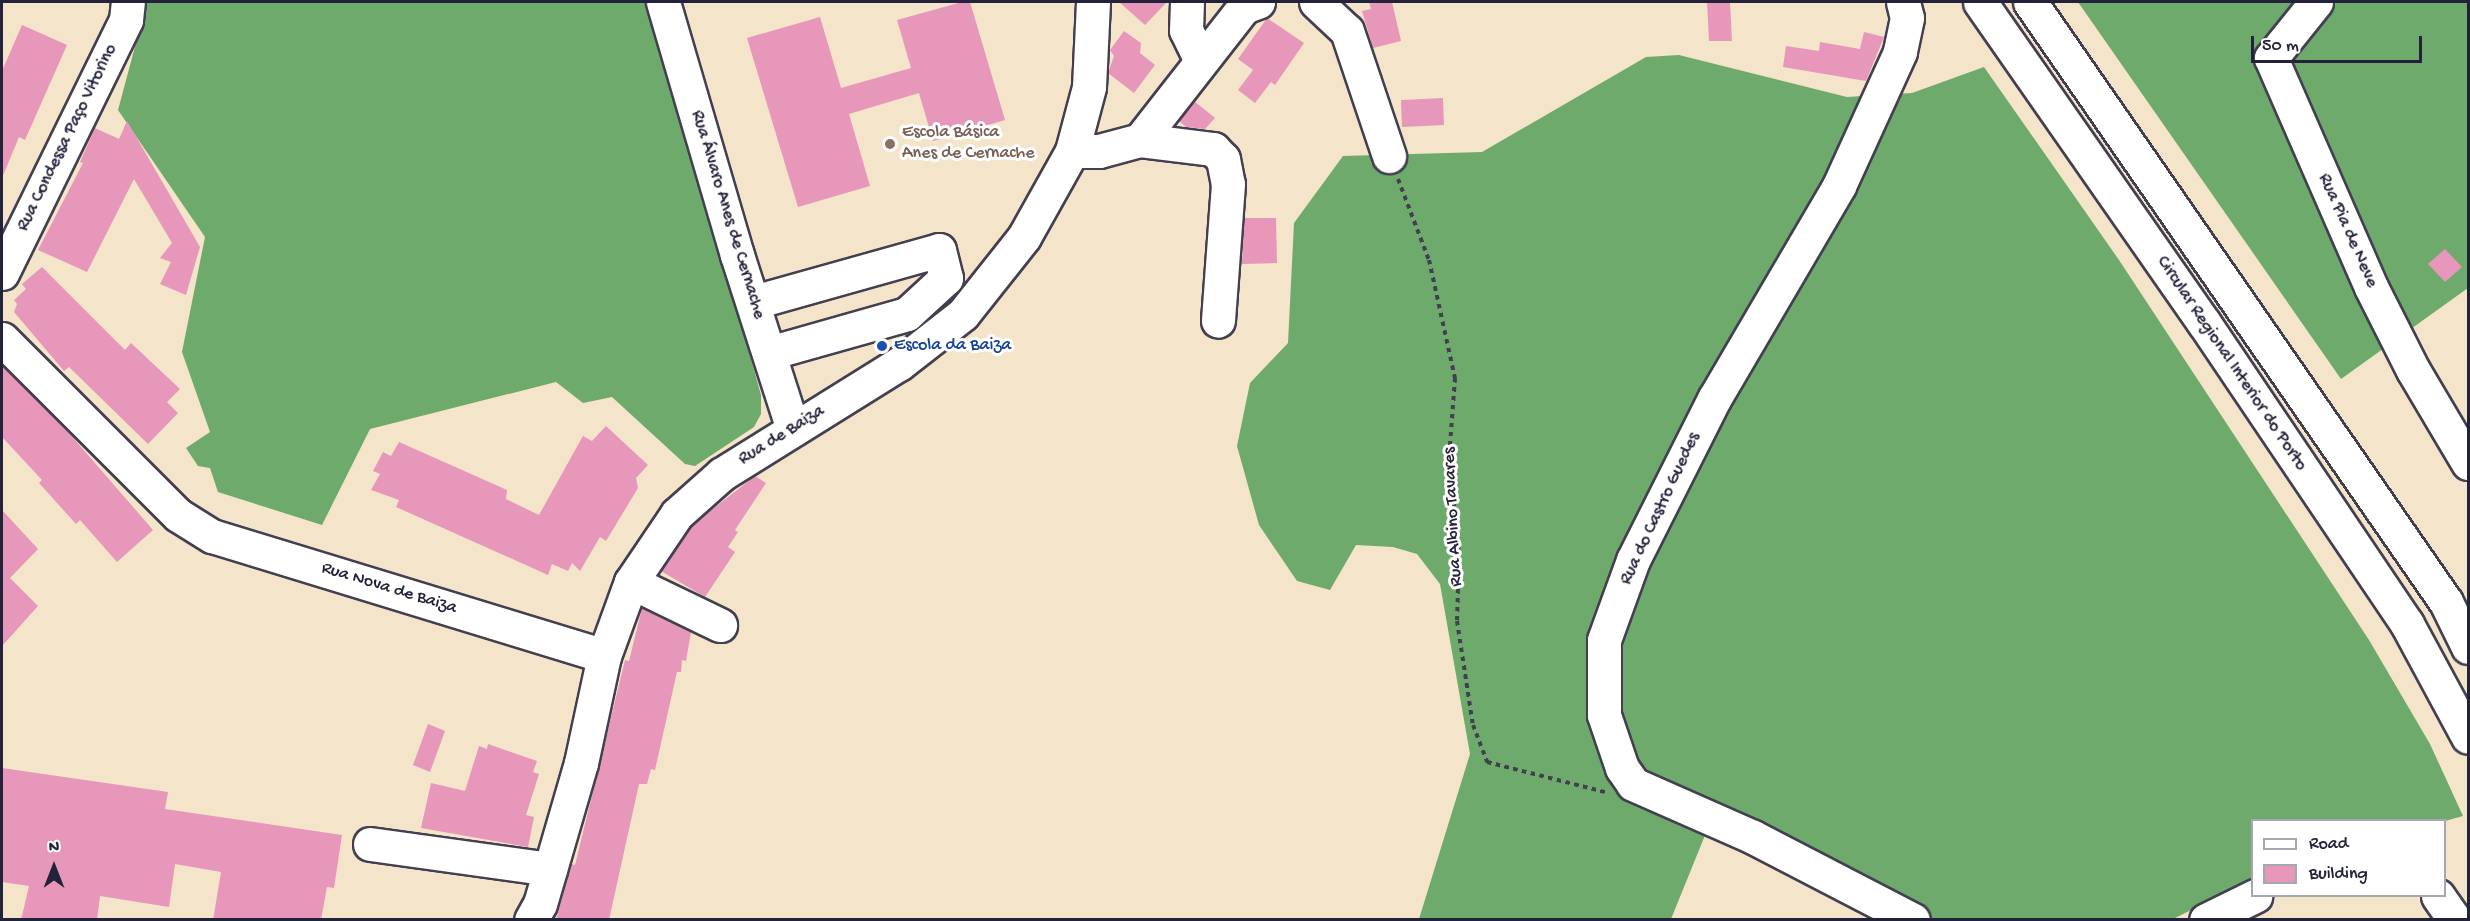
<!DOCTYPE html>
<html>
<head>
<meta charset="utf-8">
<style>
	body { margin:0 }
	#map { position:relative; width:2470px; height:921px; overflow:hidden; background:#f4e4ca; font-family:"Gochi Hand",sans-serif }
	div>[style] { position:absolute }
	.forest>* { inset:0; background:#6daa6b }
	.building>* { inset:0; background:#e797ba }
	.path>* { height:4px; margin-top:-2px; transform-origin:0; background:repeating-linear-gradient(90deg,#423f50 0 4.5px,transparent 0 9px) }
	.roads { filter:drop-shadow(2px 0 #423f50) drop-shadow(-2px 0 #423f50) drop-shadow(0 2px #423f50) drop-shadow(0 -2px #423f50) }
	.minor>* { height:33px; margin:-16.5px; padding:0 16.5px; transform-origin:16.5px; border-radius:16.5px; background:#fff }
	.highway>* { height:33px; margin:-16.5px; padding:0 16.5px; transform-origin:16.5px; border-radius:16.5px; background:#fff }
	.dots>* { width:16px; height:16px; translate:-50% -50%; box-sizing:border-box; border:3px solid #fff; border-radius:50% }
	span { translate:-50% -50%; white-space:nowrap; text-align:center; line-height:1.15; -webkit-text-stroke:6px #fff; paint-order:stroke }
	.education-label { font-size:18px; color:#785e54 }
	.left { translate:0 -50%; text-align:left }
	.street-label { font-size:18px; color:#22223b }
	.transit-label { font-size:18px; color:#164399 }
	.frame { position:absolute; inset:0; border:3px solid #22223b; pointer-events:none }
	.legend { position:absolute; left:2251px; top:819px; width:195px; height:78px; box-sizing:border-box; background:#fff; border:2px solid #a7a7b1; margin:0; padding:8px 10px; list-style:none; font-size:18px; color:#22223b }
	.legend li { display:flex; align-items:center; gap:12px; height:30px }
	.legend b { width:30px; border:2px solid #a7a7b1 }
	.north { position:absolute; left:24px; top:837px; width:60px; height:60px; -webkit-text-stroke:4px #fff; paint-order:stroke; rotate:0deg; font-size:16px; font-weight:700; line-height:24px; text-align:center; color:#22223b }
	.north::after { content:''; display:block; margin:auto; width:21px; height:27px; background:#22223b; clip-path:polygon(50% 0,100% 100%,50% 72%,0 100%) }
	.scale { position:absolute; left:2251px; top:36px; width:171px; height:27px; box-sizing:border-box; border:3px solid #22223b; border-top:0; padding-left:8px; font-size:18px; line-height:21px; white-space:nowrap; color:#22223b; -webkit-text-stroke:4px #fff; paint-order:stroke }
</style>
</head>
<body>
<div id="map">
	<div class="forest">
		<i style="clip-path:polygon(147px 2px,652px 2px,761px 395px,761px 414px,754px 427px,695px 466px,685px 464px,612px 397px,583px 403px,556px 382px,370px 429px,322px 525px,218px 492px,210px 468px,198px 466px,186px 448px,210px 432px,182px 352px,205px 237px,118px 110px)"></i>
		<i style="clip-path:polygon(2078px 2px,2468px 2px,2468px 288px,2341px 379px)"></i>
		<i style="clip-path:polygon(1679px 55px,1847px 97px,1912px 93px,1984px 67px,2119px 260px,2369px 640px,2430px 744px,2463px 816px,2445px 821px,2252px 820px,2252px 880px,2173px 919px,1929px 919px,1710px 823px,1671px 919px,1419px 919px,1470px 754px,1440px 584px,1417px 554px,1393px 547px,1356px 545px,1330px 590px,1297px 581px,1259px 525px,1237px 446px,1250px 383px,1288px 343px,1294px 223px,1343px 156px,1482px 152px,1646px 57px)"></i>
	</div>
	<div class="building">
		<i style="clip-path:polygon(962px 2px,970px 2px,1005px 120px,933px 141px,919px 93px,849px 114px,870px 186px,798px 207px,747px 38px,820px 17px,841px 88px,911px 68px,897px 20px)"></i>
		<i style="clip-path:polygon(1119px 2px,1167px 2px,1145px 25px)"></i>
		<i style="clip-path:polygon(1369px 2px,1392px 2px,1401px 41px,1373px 48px,1362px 11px,1371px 9px)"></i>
		<i style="clip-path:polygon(1707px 2px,1730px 2px,1732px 41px,1709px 41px)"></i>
		<i style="clip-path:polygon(1267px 18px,1304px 43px,1275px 85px,1271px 82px,1255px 103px,1238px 90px,1253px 70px,1238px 59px)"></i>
		<i style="clip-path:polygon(22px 25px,67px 45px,25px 140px,19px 137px,2px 178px,2px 71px)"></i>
		<i style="clip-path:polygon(1124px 31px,1141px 43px,1140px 53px,1155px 65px,1134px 93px,1108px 73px,1114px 56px,1110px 50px)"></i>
		<i style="clip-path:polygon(1864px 32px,1884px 37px,1866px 81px,1783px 67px,1786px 46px,1819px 51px,1820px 42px,1860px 49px)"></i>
		<i style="clip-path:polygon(1443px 98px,1444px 125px,1402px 127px,1401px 100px)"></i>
		<i style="clip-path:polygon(1194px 101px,1215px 118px,1205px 129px,1186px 127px,1179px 121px)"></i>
		<i style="clip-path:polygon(127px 121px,200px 247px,186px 295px,160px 284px,171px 262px,160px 258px,172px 243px,134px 179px,87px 272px,38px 250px,83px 163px,80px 162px,95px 128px,119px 139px)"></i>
		<i style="clip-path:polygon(1244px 218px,1276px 218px,1277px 263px,1242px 264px)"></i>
		<i style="clip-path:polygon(2445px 249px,2462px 267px,2445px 282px,2428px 264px)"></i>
		<i style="clip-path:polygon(42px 267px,125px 350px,131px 343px,180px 389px,167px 402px,178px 413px,148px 444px,69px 367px,64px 371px,14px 312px,17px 304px,14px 300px,26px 289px,22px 284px)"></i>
		<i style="clip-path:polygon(2px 365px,68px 432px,153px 530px,117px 562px,80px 520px,76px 524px,39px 483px,42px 480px,2px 437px)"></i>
		<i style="clip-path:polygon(606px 426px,648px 465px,636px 478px,638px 488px,606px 541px,600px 537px,580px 571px,572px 563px,568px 571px,552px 564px,548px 575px,396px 507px,399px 500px,371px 490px,380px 474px,373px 471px,383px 452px,391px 456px,399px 442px,507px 490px,506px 499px,539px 515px,583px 436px,592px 441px)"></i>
		<i style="clip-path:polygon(755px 476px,766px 483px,735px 530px,738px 532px,728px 547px,735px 552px,705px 597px,661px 571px,691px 526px)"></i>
		<i style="clip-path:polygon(2px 510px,38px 549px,10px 578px,38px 606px,2px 646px)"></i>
		<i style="clip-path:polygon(642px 608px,691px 632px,686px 661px,682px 660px,681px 672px,677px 672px,655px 770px,651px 769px,647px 784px,639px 784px,609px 920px,556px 920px,571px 864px,575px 865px,625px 660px,629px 661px)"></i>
		<i style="clip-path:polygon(428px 724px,445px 731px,430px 772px,413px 765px)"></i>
		<i style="clip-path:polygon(488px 744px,537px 761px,533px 772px,539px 774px,526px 815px,534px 817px,528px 847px,421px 828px,431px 783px,465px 791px,479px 746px,487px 749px)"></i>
		<i style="clip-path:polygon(2px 768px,168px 792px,165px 809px,342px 835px,334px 888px,327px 887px,321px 920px,213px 920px,221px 872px,175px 864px,169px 907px,100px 896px,97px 920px,21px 920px,29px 886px,2px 882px)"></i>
	</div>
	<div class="path">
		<i style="left:1398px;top:179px;width:87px;rotate:69.1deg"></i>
		<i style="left:1429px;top:260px;width:121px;rotate:77.6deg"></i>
		<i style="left:1455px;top:378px;width:79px;rotate:94.3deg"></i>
		<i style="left:1449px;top:457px;width:97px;rotate:84.1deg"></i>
		<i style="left:1459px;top:553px;width:68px;rotate:91.7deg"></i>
		<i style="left:1457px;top:621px;width:105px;rotate:81.3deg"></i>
		<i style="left:1473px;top:725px;width:40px;rotate:69deg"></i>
		<i style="left:1487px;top:762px;width:122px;rotate:14.3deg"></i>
	</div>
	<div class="roads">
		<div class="minor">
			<i style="left:663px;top:2px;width:264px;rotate:73.7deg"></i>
			<i style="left:737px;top:255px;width:183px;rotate:72.2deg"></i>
			<i style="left:1187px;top:2px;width:28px;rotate:92deg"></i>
			<i style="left:1186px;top:30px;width:34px;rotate:64deg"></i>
			<i style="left:1316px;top:2px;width:42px;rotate:43.1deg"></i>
			<i style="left:1347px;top:31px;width:132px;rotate:71.4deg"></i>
			<i style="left:1903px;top:2px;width:16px;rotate:76deg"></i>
			<i style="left:1907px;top:18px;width:35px;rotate:102deg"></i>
			<i style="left:1900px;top:52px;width:147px;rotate:114.5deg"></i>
			<i style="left:1839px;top:186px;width:245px;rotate:120.4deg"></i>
			<i style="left:1715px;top:397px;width:182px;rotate:116.7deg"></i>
			<i style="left:1633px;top:560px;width:85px;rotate:109.9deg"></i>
			<i style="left:1604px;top:640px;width:75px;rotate:90deg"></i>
			<i style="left:1604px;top:715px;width:56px;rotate:71.2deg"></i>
			<i style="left:1622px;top:768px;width:19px;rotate:55deg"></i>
			<i style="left:1633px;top:784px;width:131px;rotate:23.8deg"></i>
			<i style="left:1753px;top:837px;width:180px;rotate:27.4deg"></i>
			<i style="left:2316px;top:2px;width:72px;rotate:128.8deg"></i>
			<i style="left:2271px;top:58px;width:250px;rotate:66.4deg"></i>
			<i style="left:2371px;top:287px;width:93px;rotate:63.2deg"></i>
			<i style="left:2413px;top:370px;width:108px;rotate:59.4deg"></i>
			<i style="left:1140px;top:140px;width:74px;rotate:7deg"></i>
			<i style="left:1213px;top:149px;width:14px;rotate:45deg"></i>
			<i style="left:1223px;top:159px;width:25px;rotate:79deg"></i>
			<i style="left:1228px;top:184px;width:137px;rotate:94.2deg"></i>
			<i style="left:1072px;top:151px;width:27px"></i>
			<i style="left:1099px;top:151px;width:42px;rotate:-15deg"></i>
			<i style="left:1140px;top:140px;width:169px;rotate:-52deg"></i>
			<i style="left:1244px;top:7px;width:15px;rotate:-20deg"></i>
			<i style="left:2px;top:273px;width:282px;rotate:-63.9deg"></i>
			<i style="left:126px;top:20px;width:18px;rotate:-84deg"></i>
			<i style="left:754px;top:302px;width:192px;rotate:-15.7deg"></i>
			<i style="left:939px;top:250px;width:29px;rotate:76deg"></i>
			<i style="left:946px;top:278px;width:53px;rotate:137.3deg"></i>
			<i style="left:907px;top:314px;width:143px;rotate:164.2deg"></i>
			<i style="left:2px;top:339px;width:249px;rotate:45deg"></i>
			<i style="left:178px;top:515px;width:40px;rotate:32deg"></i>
			<i style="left:212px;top:536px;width:410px;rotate:17deg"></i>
			<i style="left:631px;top:582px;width:99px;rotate:25.8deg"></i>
			<i style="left:370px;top:844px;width:182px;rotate:7.9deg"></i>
			<i style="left:2438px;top:896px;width:29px;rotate:55deg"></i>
			<i style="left:531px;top:920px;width:18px;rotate:-61deg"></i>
			<i style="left:540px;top:904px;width:147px;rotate:-73.8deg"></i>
			<i style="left:581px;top:763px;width:109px;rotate:-77.9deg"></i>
			<i style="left:604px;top:656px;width:79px;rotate:-70deg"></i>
			<i style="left:631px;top:582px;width:82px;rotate:-55.9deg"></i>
			<i style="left:677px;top:514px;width:60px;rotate:-41.6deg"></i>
			<i style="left:722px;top:474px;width:208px;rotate:-31.9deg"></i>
			<i style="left:899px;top:364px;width:81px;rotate:-38deg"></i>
			<i style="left:963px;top:314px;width:98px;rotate:-51.6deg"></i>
			<i style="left:1024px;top:237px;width:98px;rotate:-60.8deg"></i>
			<i style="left:1072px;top:151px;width:66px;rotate:-75.1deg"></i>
			<i style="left:1089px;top:87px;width:85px;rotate:-87.3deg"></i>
			<i style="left:2206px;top:920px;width:55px;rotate:-26.1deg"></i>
		</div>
		<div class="highway">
			<i style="left:1980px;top:2px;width:391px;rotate:55.1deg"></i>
			<i style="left:2204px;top:323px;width:363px;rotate:56deg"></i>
			<i style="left:2407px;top:624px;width:128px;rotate:61.6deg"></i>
			<i style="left:2030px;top:2px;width:730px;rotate:55.27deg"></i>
			<i style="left:2446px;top:602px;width:50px;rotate:63.9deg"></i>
		</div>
	</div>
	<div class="dots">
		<i style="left:890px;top:144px;background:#8d6e63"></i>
		<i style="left:882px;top:346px;background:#1a4fb4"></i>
	</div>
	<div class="education-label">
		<span class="left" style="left:902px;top:144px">Escola Básica<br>Anes de Cernache</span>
	</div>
	<div class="street-label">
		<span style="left:68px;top:138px;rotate:-64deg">Rua Condessa Paço Vitorino</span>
		<span style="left:727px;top:215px;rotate:73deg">Rua Álvaro Anes de Cernache</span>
		<span style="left:2347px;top:231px;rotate:66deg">Rua Pia de Neve</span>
		<span style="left:2231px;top:364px;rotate:56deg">Circular Regional Interior do Porto</span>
		<span style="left:782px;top:436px;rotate:-32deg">Rua de Baiza</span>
		<span style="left:1661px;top:509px;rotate:-65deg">Rua do Castro Guedes</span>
		<span style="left:1454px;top:517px;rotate:-93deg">Rua Albino Tavares</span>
		<span style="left:389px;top:589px;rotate:17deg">Rua Nova de Baiza</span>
	</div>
	<div class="transit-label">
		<span class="left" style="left:894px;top:346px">Escola da Baiza</span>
	</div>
	<div class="frame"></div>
	<ul class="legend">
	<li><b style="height:8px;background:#fff"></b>Road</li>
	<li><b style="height:16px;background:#e797ba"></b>Building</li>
	</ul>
	<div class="north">N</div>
	<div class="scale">50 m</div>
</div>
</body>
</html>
